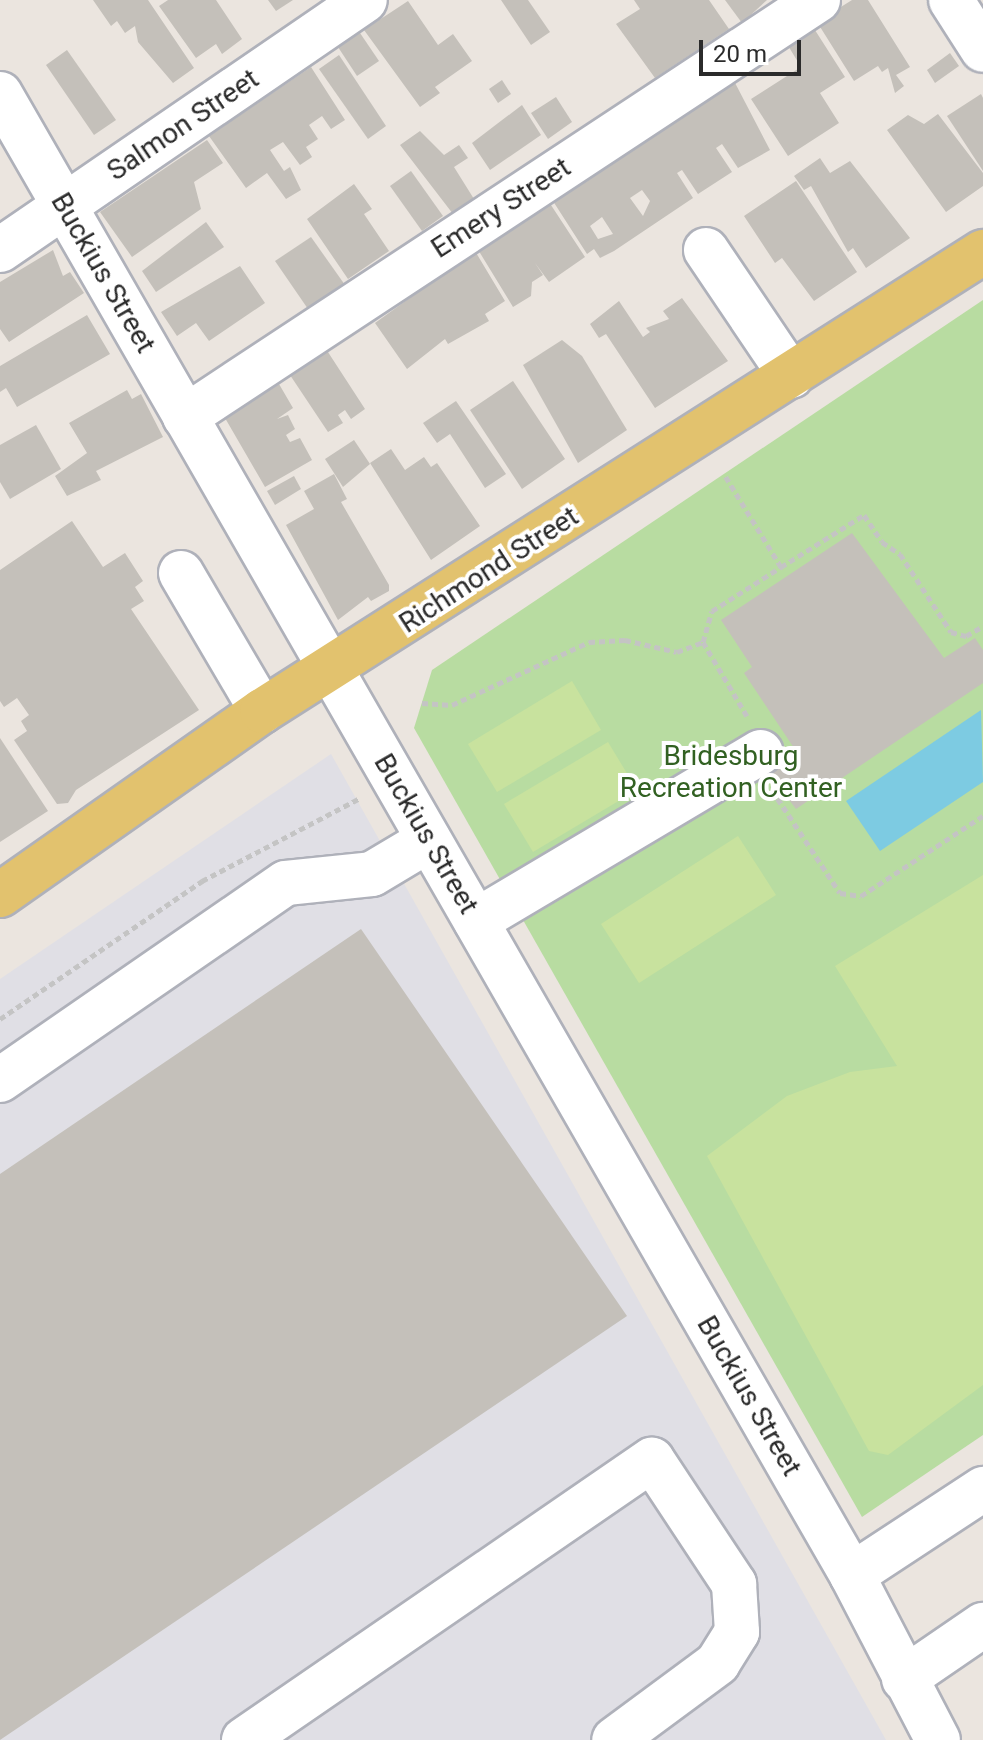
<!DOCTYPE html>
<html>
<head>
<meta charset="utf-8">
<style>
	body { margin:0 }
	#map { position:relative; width:983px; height:1740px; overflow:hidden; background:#ebe5df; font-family:Roboto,sans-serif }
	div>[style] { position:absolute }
	.industrial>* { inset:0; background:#e0dfe5 }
	.green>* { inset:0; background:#b8dca1 }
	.pitch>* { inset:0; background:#c8e29e }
	.water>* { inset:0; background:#7dcbe2 }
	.building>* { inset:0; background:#c4c0ba }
	.path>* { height:5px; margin-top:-2.5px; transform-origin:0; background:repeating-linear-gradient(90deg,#c4c4c4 0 6px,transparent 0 10px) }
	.roads { filter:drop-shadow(2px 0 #afb1ba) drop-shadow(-2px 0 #afb1ba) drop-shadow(0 2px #afb1ba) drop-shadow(0 -2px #afb1ba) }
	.minor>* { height:44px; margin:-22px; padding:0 22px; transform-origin:22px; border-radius:22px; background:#fff }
	.major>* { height:44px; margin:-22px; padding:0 22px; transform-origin:22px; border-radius:22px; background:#e2c26e }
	span { translate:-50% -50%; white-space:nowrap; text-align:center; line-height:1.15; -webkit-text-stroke:8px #fff; paint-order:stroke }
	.street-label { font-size:28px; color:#2b2b2b }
	.park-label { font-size:28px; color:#326122 }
	.scale { position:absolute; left:699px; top:40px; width:102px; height:36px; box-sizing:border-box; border:4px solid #2b2b2b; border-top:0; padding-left:10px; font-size:24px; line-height:28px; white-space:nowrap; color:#2b2b2b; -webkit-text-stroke:6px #fff; paint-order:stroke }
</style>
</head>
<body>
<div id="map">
	<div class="industrial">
		<i style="clip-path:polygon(331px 754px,886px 1740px,0 1740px,0 979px)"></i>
	</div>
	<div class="green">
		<i style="clip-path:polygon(983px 300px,983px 1435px,862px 1517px,414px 728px,432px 670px)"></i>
	</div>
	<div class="pitch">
		<i style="clip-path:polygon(572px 681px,601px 730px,497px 792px,468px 744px)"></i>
		<i style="clip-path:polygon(608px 742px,637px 790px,533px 852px,504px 804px)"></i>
		<i style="clip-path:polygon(738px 836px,776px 895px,639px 983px,601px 924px)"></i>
		<i style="clip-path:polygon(983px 875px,983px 1385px,888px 1455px,869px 1451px,707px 1156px,787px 1096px,850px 1072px,897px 1066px,835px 966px)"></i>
	</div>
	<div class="water">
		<i style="clip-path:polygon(981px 710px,983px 782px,880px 851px,846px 801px)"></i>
	</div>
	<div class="building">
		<i style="clip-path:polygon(93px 0,148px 0,194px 68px,173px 83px,138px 42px,135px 26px,125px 33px,117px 21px,111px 26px)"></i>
		<i style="clip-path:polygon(168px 0,216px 0,242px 39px,222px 54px,216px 44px,196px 58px,159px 6px)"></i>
		<i style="clip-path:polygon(268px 0,293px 0,276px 11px)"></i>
		<i style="clip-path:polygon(501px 0,528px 0,550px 32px,531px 45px)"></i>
		<i style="clip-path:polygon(634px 0,709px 0,729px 29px,655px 78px,616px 24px,640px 9px)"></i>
		<i style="clip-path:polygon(725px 0,767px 0,742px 23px)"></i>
		<i style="clip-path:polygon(852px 0,868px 0,910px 67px,896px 75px,904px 86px,895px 93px,888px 68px,882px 72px,878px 66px,854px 81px,817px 22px)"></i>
		<i style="clip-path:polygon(408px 1px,438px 45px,453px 34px,472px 61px,435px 87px,440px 93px,420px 107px,364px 30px)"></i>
		<i style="clip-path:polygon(813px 27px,845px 77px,820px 93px,839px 123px,788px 156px,751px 99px,801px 67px,787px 44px)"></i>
		<i style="clip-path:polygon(360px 33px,379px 61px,357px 76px,338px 47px)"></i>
		<i style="clip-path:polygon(67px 50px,116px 120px,94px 135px,46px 65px)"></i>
		<i style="clip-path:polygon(950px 53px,959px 66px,935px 83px,927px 70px)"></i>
		<i style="clip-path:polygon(339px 55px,386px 126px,368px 139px,319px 69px)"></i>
		<i style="clip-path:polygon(311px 67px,345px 120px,331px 129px,322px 116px,309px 125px,318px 139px,306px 147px,312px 157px,300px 165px,283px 142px,270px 150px,284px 171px,290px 167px,301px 190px,286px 199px,267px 173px,246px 188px,209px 136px)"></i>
		<i style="clip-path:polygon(evenodd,733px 79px,770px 150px,738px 168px,722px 144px,716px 148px,732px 172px,698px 194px,682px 170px,677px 173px,693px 198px,614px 251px,600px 258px,594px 249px,587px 254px,551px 198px,733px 79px,642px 190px,650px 201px,643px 216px,630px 198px,642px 190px,733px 79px,602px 217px,613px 234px,598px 239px,590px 226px,602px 217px)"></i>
		<i style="clip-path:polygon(502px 80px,511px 94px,498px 103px,489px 89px)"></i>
		<i style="clip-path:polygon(981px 94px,983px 98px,983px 171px,947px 116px)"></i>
		<i style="clip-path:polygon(556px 97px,572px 122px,548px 139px,531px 113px)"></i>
		<i style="clip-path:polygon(522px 105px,541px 135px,490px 170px,472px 143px)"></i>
		<i style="clip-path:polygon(938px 114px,983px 173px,983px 186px,946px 212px,887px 130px,908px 115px,924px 124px)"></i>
		<i style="clip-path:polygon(420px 131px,444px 155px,459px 145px,468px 158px,454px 167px,474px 199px,453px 214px,400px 145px)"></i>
		<i style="clip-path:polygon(207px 140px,223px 163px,194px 182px,201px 209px,132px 257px,100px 212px)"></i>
		<i style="clip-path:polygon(820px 158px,830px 173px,850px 161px,910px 238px,866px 268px,853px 248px,848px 252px,811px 186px,804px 190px,794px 176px)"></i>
		<i style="clip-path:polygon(411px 171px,443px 216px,422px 231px,390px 186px)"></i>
		<i style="clip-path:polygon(796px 181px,857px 272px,814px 301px,782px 258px,775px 263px,744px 216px)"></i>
		<i style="clip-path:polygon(354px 184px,372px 209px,364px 214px,389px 251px,348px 279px,307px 219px)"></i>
		<i style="clip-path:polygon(549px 202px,585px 257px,549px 282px,535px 263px,543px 275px,532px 282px,531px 296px,513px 307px,477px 248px)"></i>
		<i style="clip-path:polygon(206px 222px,224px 247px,156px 292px,142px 271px)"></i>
		<i style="clip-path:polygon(311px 237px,345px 285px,308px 309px,275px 261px)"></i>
		<i style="clip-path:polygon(53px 250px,63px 276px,70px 272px,84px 293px,9px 342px,0 329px,0 282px)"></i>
		<i style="clip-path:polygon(475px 251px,505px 301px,485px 314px,489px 321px,448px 344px,445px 339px,407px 369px,375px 323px)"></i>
		<i style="clip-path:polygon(240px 266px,265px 303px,209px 341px,196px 323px,177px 336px,161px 312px)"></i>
		<i style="clip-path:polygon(682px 298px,728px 361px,655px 408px,606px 334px,599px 338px,590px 324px,619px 301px,643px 337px,650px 332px,646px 328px,669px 319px,663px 311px)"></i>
		<i style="clip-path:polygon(87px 315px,110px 354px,17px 407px,6px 388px,0 392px,0 366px)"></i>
		<i style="clip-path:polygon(562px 340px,582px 356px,627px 430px,578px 463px,523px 365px)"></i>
		<i style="clip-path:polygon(326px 349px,365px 409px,351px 419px,345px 410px,338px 415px,343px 423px,328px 432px,290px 375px)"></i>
		<i style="clip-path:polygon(513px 381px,565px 459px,522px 489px,470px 410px)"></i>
		<i style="clip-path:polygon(279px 384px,293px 408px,277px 419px,288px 415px,295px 429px,286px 435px,290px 442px,300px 438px,312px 460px,265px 487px,225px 418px)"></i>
		<i style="clip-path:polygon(127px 390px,132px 399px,141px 394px,163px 437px,96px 471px,101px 480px,67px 496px,55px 476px,87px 453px,69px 423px)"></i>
		<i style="clip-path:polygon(456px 401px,506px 474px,485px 488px,450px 434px,437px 443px,423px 423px)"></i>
		<i style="clip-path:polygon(36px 425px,61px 469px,10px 499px,0 482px,0 445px)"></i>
		<i style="clip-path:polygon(354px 440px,370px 464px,343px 487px,325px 459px)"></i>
		<i style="clip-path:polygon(391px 449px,405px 470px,424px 457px,431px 467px,437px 463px,480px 526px,431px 560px,370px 463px)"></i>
		<i style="clip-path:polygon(334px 474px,347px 499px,341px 502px,389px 585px,389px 591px,371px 601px,368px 597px,338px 620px,286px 525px,314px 509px,304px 491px)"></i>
		<i style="clip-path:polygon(294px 476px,301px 489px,275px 505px,267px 491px)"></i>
		<i style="clip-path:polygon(72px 521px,103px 567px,125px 553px,143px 581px,135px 587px,144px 601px,131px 609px,199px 710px,76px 790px,68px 803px,57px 804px,14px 740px,27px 731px,21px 721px,29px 715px,17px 698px,4px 707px,0 701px,0 570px)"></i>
		<i style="clip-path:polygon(852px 533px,944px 658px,975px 638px,983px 650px,983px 683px,796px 809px,769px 774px,798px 754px,744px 673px,752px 667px,721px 620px)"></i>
		<i style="clip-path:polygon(0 738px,48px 811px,0 842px)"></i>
		<i style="clip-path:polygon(361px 929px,627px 1316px,0 1740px,0 1174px)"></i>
	</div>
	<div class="path">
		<i style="left:781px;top:567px;width:98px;rotate:-32.1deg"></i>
		<i style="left:864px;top:515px;width:32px;rotate:56deg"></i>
		<i style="left:882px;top:542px;width:22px;rotate:34deg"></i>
		<i style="left:900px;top:554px;width:93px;rotate:56.8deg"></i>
		<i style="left:951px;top:632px;width:16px;rotate:15deg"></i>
		<i style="left:966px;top:636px;width:20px;rotate:-30deg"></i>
		<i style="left:703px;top:642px;width:86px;rotate:59.3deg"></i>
		<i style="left:422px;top:703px;width:30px;rotate:4deg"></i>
		<i style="left:452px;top:705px;width:151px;rotate:-24.7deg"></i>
		<i style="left:589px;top:642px;width:36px;rotate:-3deg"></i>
		<i style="left:625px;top:640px;width:53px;rotate:13deg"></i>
		<i style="left:677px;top:652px;width:28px;rotate:-21deg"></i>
		<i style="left:703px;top:642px;width:32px;rotate:-74deg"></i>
		<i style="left:712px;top:611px;width:82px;rotate:-32.5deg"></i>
		<i style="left:781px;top:567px;width:109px;rotate:-121.5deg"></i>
		<i style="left:772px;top:790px;width:123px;rotate:56.6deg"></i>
		<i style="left:840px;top:893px;width:21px;rotate:8deg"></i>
		<i style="left:861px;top:896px;width:146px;rotate:-33.3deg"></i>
		<i style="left:0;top:1019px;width:245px;rotate:-34.3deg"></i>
		<i style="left:202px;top:881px;width:178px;rotate:-27.7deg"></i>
	</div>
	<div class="roads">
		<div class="minor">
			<i style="left:951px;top:0;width:59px;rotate:57.4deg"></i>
			<i style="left:0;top:94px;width:1709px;rotate:60.09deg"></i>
			<i style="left:852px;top:1575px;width:186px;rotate:62.5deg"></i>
			<i style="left:0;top:250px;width:442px;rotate:-34.4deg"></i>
			<i style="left:706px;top:250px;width:152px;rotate:56deg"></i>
			<i style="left:185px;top:417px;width:758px;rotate:-33.38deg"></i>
			<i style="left:181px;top:573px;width:160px;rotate:59.6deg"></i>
			<i style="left:476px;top:921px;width:331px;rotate:-30.7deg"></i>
			<i style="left:0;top:1080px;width:347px;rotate:-34.6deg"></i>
			<i style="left:286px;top:883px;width:86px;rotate:-6deg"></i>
			<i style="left:372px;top:874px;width:66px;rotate:-30.8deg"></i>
			<i style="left:852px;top:1575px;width:157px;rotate:-33.3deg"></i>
			<i style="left:904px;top:1679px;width:96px;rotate:-34.4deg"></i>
			<i style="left:244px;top:1740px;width:495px;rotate:-34.5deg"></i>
			<i style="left:652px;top:1460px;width:149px;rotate:56.5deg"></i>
			<i style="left:734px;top:1584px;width:48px;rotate:86.4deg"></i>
			<i style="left:737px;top:1632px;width:36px;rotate:122deg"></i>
			<i style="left:718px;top:1663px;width:129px;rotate:143.5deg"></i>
		</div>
		<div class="major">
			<i style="left:0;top:895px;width:320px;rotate:-35.1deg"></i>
			<i style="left:262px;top:711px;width:855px;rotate:-32.48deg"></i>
		</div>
	</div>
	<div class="street-label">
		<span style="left:183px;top:125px;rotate:-34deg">Salmon Street</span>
		<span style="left:501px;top:208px;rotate:-33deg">Emery Street</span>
		<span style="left:103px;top:273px;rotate:60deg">Buckius Street</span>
		<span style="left:489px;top:570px;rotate:-33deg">Richmond Street</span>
		<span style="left:426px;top:834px;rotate:60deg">Buckius Street</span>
		<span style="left:749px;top:1396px;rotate:60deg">Buckius Street</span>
	</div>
	<div class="park-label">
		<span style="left:731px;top:772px">Bridesburg<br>Recreation Center</span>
	</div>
	<div class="scale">20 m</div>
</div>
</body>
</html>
